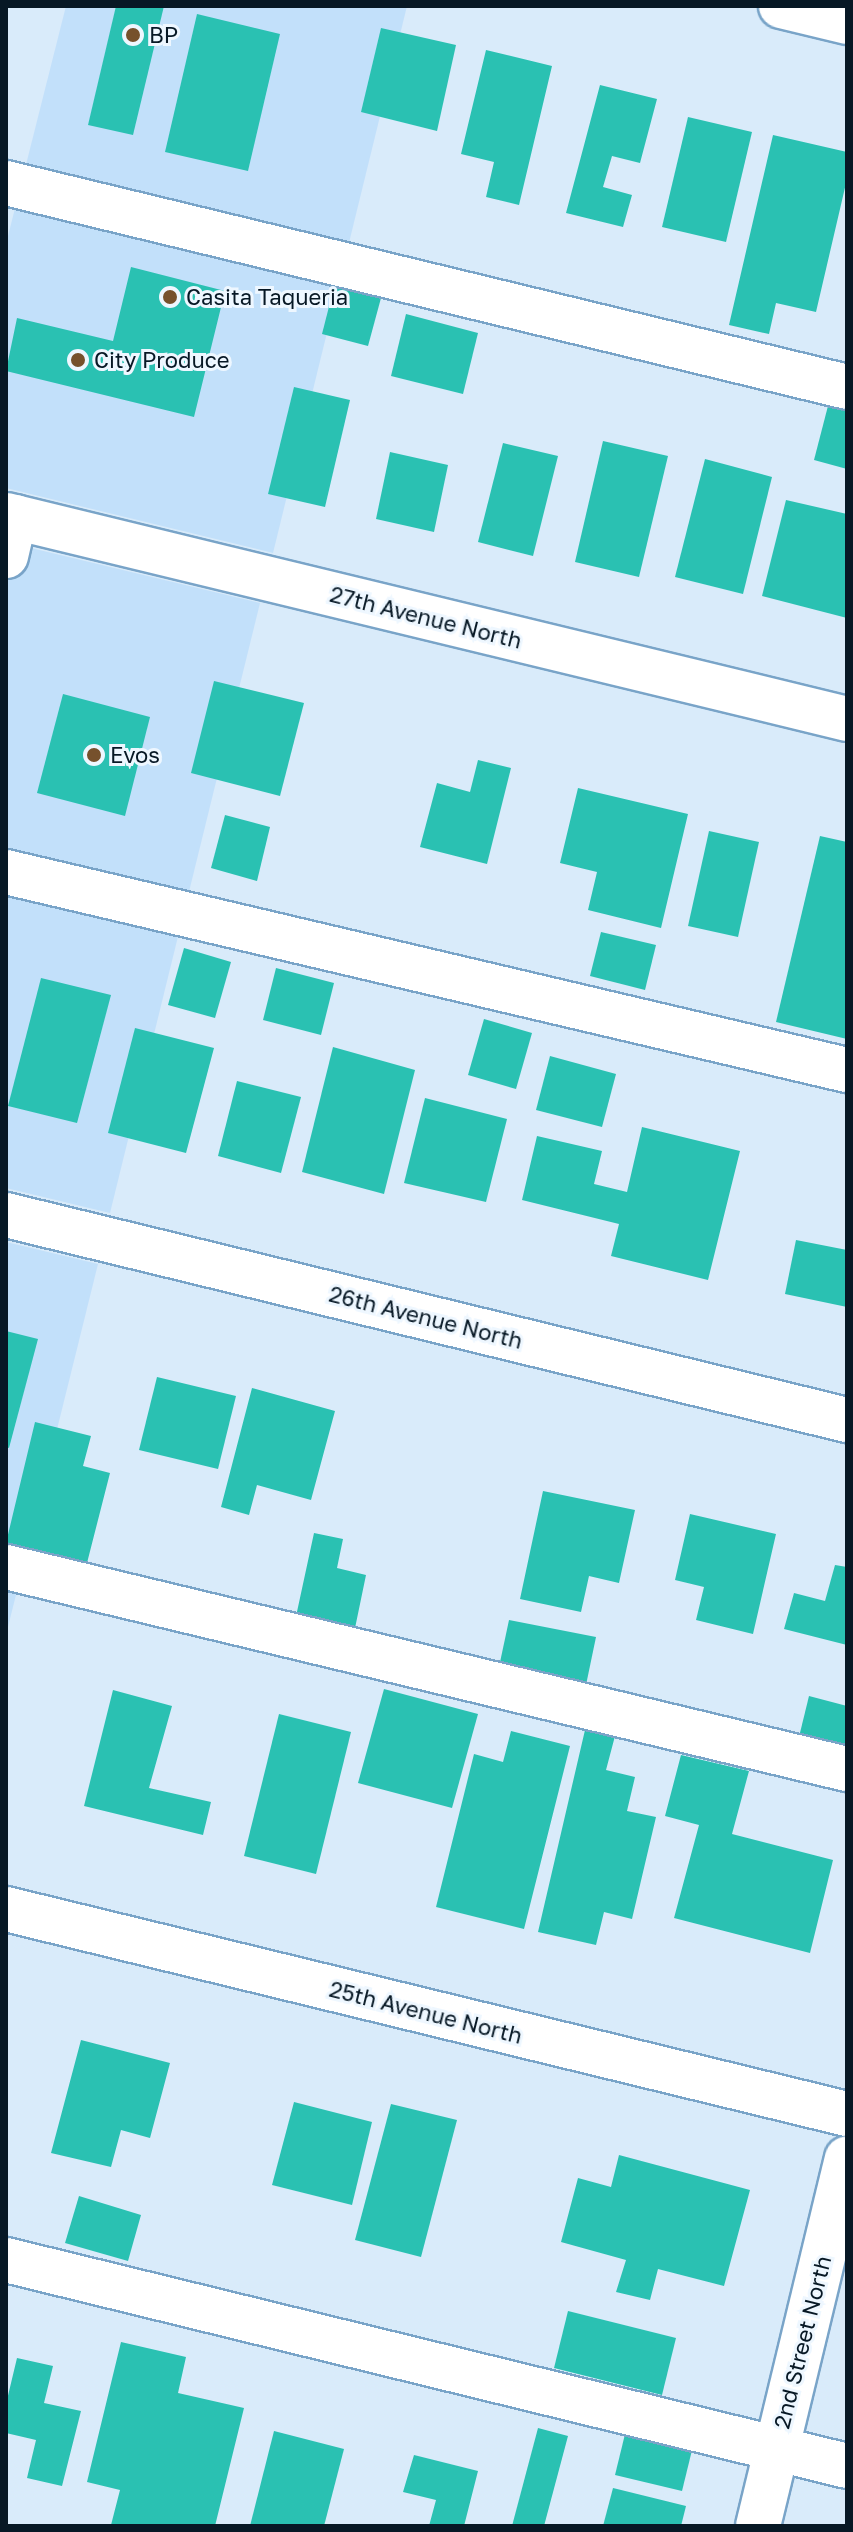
<!DOCTYPE html>
<html>
<head>
<meta charset="utf-8">
<style>
	body { margin:0 }
	#map { position:relative; width:853px; height:2532px; overflow:hidden; background:#d9ebfa; font-family:"Golos Text",sans-serif }
	div>[style] { position:absolute }
	.built>* { inset:0; background:#c2e0fa }
	.building>* { inset:0; background:#2ac1b2 }
	.roads { filter:drop-shadow(2px 0 #79a4c8) drop-shadow(-2px 0 #79a4c8) drop-shadow(0 2px #79a4c8) drop-shadow(0 -2px #79a4c8) }
	.minor>* { height:44px; margin:-22px; padding:0 22px; transform-origin:22px; border-radius:22px; background:#fff }
	.dots>* { width:22px; height:22px; translate:-50% -50%; box-sizing:border-box; border:4px solid #eef7ff; border-radius:50% }
	span { translate:-50% -50%; white-space:nowrap; text-align:center; line-height:1.15; -webkit-text-stroke:6px #eef7ff; paint-order:stroke }
	.poi-label { font-size:22px; color:#071825 }
	.left { translate:0 -50%; text-align:left }
	.street-label { font-size:22px; color:#071825 }
	.frame { position:absolute; inset:0; border:8px solid #071825; pointer-events:none }
</style>
</head>
<body>
<div id="map">
	<div class="built">
		<i style="clip-path:polygon(66px 6px,407px 6px,273px 553px,6px 488px,6px 244px)"></i>
		<i style="clip-path:polygon(6px 542px,260px 603px,110px 1213px,6px 1188px)"></i>
		<i style="clip-path:polygon(6px 1242px,98px 1264px,6px 1635px)"></i>
	</div>
	<div class="building">
		<i style="clip-path:polygon(116px 6px,164px 6px,133px 135px,88px 125px)"></i>
		<i style="clip-path:polygon(197px 14px,280px 34px,248px 171px,165px 152px)"></i>
		<i style="clip-path:polygon(381px 28px,456px 45px,437px 131px,361px 112px)"></i>
		<i style="clip-path:polygon(486px 50px,552px 66px,519px 205px,486px 197px,494px 162px,461px 154px)"></i>
		<i style="clip-path:polygon(600px 85px,657px 99px,640px 163px,612px 156px,603px 187px,632px 195px,623px 227px,566px 213px)"></i>
		<i style="clip-path:polygon(688px 117px,752px 132px,726px 242px,662px 227px)"></i>
		<i style="clip-path:polygon(773px 135px,847px 152px,847px 179px,816px 312px,776px 303px,769px 334px,729px 325px)"></i>
		<i style="clip-path:polygon(131px 267px,225px 291px,194px 417px,6px 371px,17px 318px,113px 341px)"></i>
		<i style="clip-path:polygon(334px 287px,381px 298px,368px 346px,322px 334px)"></i>
		<i style="clip-path:polygon(406px 314px,478px 333px,463px 394px,391px 376px)"></i>
		<i style="clip-path:polygon(294px 387px,350px 400px,325px 507px,268px 494px)"></i>
		<i style="clip-path:polygon(829px 402px,847px 407px,847px 469px,814px 460px)"></i>
		<i style="clip-path:polygon(603px 441px,668px 456px,639px 577px,575px 562px)"></i>
		<i style="clip-path:polygon(503px 443px,558px 456px,533px 556px,478px 542px)"></i>
		<i style="clip-path:polygon(390px 452px,448px 465px,434px 532px,376px 519px)"></i>
		<i style="clip-path:polygon(705px 459px,772px 477px,743px 594px,675px 577px)"></i>
		<i style="clip-path:polygon(786px 500px,847px 514px,847px 618px,762px 596px)"></i>
		<i style="clip-path:polygon(214px 681px,304px 703px,280px 796px,191px 773px)"></i>
		<i style="clip-path:polygon(63px 694px,150px 717px,125px 816px,37px 793px)"></i>
		<i style="clip-path:polygon(478px 760px,511px 768px,487px 864px,420px 847px,437px 783px,470px 792px)"></i>
		<i style="clip-path:polygon(578px 788px,688px 814px,661px 928px,588px 910px,597px 872px,560px 863px)"></i>
		<i style="clip-path:polygon(225px 815px,270px 827px,257px 881px,211px 868px)"></i>
		<i style="clip-path:polygon(709px 831px,759px 842px,738px 937px,688px 926px)"></i>
		<i style="clip-path:polygon(820px 836px,847px 842px,847px 1039px,776px 1022px)"></i>
		<i style="clip-path:polygon(601px 932px,656px 945px,645px 990px,590px 976px)"></i>
		<i style="clip-path:polygon(184px 948px,231px 962px,215px 1018px,168px 1005px)"></i>
		<i style="clip-path:polygon(276px 968px,334px 983px,321px 1035px,263px 1020px)"></i>
		<i style="clip-path:polygon(41px 978px,111px 995px,77px 1123px,8px 1106px)"></i>
		<i style="clip-path:polygon(484px 1019px,532px 1033px,516px 1089px,468px 1075px)"></i>
		<i style="clip-path:polygon(135px 1028px,214px 1048px,186px 1153px,108px 1133px)"></i>
		<i style="clip-path:polygon(333px 1047px,415px 1070px,384px 1194px,302px 1172px)"></i>
		<i style="clip-path:polygon(550px 1056px,616px 1074px,602px 1127px,536px 1110px)"></i>
		<i style="clip-path:polygon(237px 1081px,301px 1097px,281px 1173px,218px 1156px)"></i>
		<i style="clip-path:polygon(425px 1098px,507px 1119px,486px 1202px,404px 1183px)"></i>
		<i style="clip-path:polygon(642px 1127px,740px 1151px,708px 1280px,611px 1256px,619px 1224px,522px 1200px,537px 1136px,602px 1151px,594px 1184px,627px 1192px)"></i>
		<i style="clip-path:polygon(796px 1240px,847px 1250px,847px 1307px,785px 1294px)"></i>
		<i style="clip-path:polygon(6px 1331px,38px 1339px,9px 1448px,6px 1447px)"></i>
		<i style="clip-path:polygon(157px 1377px,236px 1396px,218px 1469px,139px 1450px)"></i>
		<i style="clip-path:polygon(252px 1388px,335px 1411px,311px 1500px,257px 1485px,249px 1515px,221px 1507px)"></i>
		<i style="clip-path:polygon(35px 1422px,91px 1436px,83px 1466px,110px 1473px,87px 1563px,6px 1543px)"></i>
		<i style="clip-path:polygon(543px 1491px,635px 1510px,619px 1583px,589px 1576px,581px 1612px,520px 1599px)"></i>
		<i style="clip-path:polygon(690px 1514px,776px 1534px,753px 1634px,696px 1620px,704px 1587px,675px 1580px)"></i>
		<i style="clip-path:polygon(314px 1533px,343px 1539px,337px 1568px,366px 1575px,354px 1633px,295px 1621px)"></i>
		<i style="clip-path:polygon(835px 1565px,847px 1567px,847px 1645px,784px 1629px,794px 1593px,825px 1601px)"></i>
		<i style="clip-path:polygon(509px 1620px,596px 1637px,586px 1685px,499px 1667px)"></i>
		<i style="clip-path:polygon(384px 1689px,478px 1714px,452px 1808px,358px 1783px)"></i>
		<i style="clip-path:polygon(113px 1690px,172px 1706px,149px 1788px,211px 1802px,203px 1835px,84px 1806px)"></i>
		<i style="clip-path:polygon(809px 1696px,847px 1706px,847px 1750px,798px 1741px)"></i>
		<i style="clip-path:polygon(279px 1714px,351px 1732px,316px 1874px,244px 1856px)"></i>
		<i style="clip-path:polygon(585px 1730px,615px 1736px,606px 1770px,635px 1777px,627px 1811px,656px 1817px,632px 1919px,604px 1912px,596px 1945px,538px 1932px)"></i>
		<i style="clip-path:polygon(511px 1731px,570px 1746px,524px 1929px,436px 1907px,474px 1754px,503px 1762px)"></i>
		<i style="clip-path:polygon(681px 1755px,749px 1771px,732px 1834px,833px 1860px,810px 1953px,674px 1918px,699px 1825px,665px 1816px)"></i>
		<i style="clip-path:polygon(81px 2040px,170px 2063px,150px 2138px,121px 2130px,111px 2167px,51px 2153px)"></i>
		<i style="clip-path:polygon(294px 2102px,372px 2122px,352px 2205px,272px 2185px)"></i>
		<i style="clip-path:polygon(391px 2104px,457px 2120px,421px 2257px,355px 2240px)"></i>
		<i style="clip-path:polygon(619px 2155px,750px 2190px,724px 2286px,658px 2269px,650px 2300px,616px 2292px,626px 2260px,561px 2242px,578px 2178px,611px 2187px)"></i>
		<i style="clip-path:polygon(79px 2196px,141px 2215px,128px 2261px,65px 2243px)"></i>
		<i style="clip-path:polygon(568px 2311px,676px 2338px,662px 2395px,554px 2368px)"></i>
		<i style="clip-path:polygon(121px 2342px,186px 2357px,178px 2393px,244px 2408px,215px 2526px,111px 2525px,120px 2490px,87px 2482px)"></i>
		<i style="clip-path:polygon(17px 2358px,53px 2366px,44px 2403px,81px 2411px,62px 2486px,27px 2478px,36px 2440px,6px 2433px,6px 2404px)"></i>
		<i style="clip-path:polygon(627px 2426px,694px 2442px,682px 2491px,615px 2475px)"></i>
		<i style="clip-path:polygon(538px 2428px,568px 2436px,544px 2526px,512px 2526px)"></i>
		<i style="clip-path:polygon(274px 2431px,344px 2449px,324px 2526px,250px 2526px)"></i>
		<i style="clip-path:polygon(414px 2455px,478px 2471px,464px 2526px,429px 2526px,436px 2500px,403px 2492px)"></i>
		<i style="clip-path:polygon(613px 2488px,686px 2506px,681px 2526px,603px 2526px)"></i>
	</div>
	<div class="roads">
		<div class="minor">
			<i style="left:781px;top:6px;width:68px;rotate:13.6deg"></i>
			<i style="left:6px;top:183px;width:865px;rotate:13.63deg"></i>
			<i style="left:6px;top:515px;width:865px;rotate:13.63deg"></i>
			<i style="left:6px;top:556px;width:40px;rotate:-77deg"></i>
			<i style="left:6px;top:872px;width:864px;rotate:13.25deg"></i>
			<i style="left:6px;top:1215px;width:866px;rotate:13.7deg"></i>
			<i style="left:6px;top:1567px;width:865px;rotate:13.51deg"></i>
			<i style="left:6px;top:1909px;width:866px;rotate:13.7deg"></i>
			<i style="left:6px;top:2260px;width:866px;rotate:13.76deg"></i>
			<i style="left:758px;top:2526px;width:378px;rotate:-76.4deg"></i>
		</div>
	</div>
	<div class="dots">
		<i style="left:133px;top:35px;background:#76512c"></i>
		<i style="left:170px;top:297px;background:#76512c"></i>
		<i style="left:78px;top:360px;background:#76512c"></i>
		<i style="left:94px;top:755px;background:#76512c"></i>
	</div>
	<div class="poi-label">
		<span class="left" style="left:149px;top:35px">BP</span>
		<span class="left" style="left:186px;top:297px">Casita Taqueria</span>
		<span class="left" style="left:94px;top:360px">City Produce</span>
		<span class="left" style="left:110px;top:755px">Evos</span>
	</div>
	<div class="street-label">
		<span style="left:426px;top:617px;rotate:14deg">27th Avenue North</span>
		<span style="left:426px;top:1317px;rotate:14deg">26th Avenue North</span>
		<span style="left:426px;top:2012px;rotate:14deg">25th Avenue North</span>
		<span style="left:802px;top:2342px;rotate:-76deg">2nd Street North</span>
	</div>
	<div class="frame"></div>
</div>
</body>
</html>
